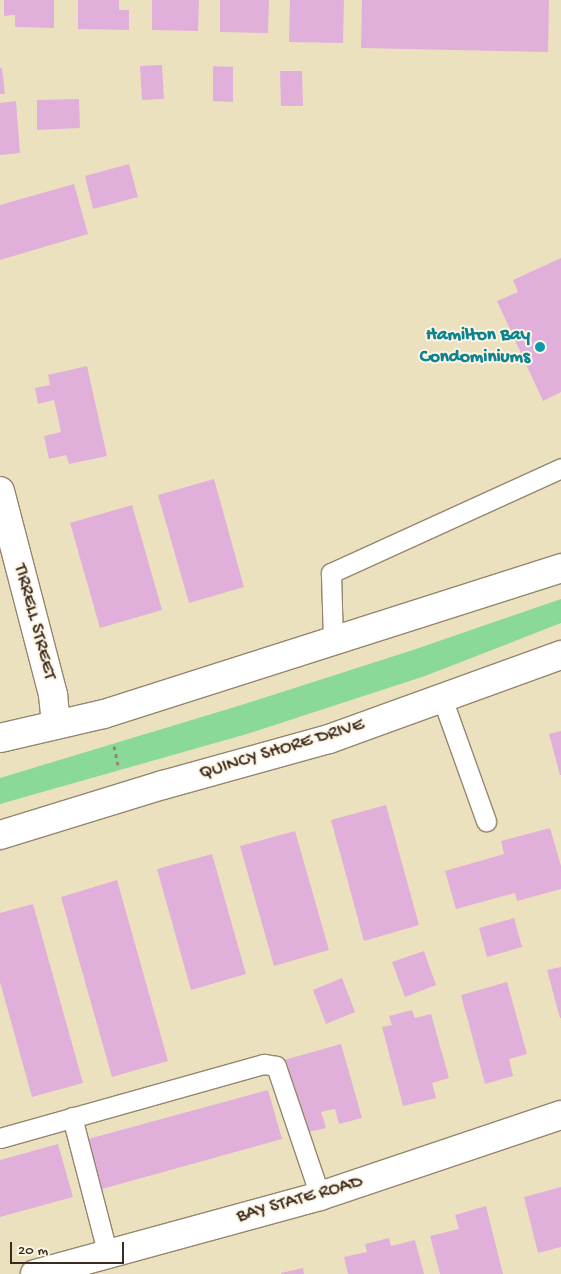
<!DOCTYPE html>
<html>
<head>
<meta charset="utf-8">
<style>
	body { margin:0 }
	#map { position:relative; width:561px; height:1274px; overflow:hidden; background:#ece1bf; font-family:"Gochi Hand",sans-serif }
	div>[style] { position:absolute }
	.green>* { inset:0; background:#8ad999 }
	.building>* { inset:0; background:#e1b0da }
	.path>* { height:3px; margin-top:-1.5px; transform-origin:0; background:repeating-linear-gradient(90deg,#94866e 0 4px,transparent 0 8px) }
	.roads { filter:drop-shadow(1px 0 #94866e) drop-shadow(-1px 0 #94866e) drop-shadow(0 1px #94866e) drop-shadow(0 -1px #94866e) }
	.service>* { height:19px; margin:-9.5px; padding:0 9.5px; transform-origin:9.5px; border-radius:9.5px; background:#fff }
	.minor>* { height:28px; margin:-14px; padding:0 14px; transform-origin:14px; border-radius:14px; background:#fff }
	.secondary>* { height:28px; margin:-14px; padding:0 14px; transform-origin:14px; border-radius:14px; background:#fff }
	.dots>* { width:14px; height:14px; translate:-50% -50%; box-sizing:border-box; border:2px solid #fcf5e5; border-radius:50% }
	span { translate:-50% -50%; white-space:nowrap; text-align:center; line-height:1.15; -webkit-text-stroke:4px #fcf5e5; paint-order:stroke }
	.culture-label { font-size:19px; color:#0d838f; font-weight:700 }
	.right { translate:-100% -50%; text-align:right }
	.street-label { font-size:19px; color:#3b2a1e }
	.scale { position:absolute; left:10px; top:1242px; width:114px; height:22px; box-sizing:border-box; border:2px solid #3b2a1e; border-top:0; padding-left:6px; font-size:15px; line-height:18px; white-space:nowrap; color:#3b2a1e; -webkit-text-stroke:4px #fcf5e5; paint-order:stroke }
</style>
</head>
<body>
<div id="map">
	<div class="green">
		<i style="clip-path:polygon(561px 599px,561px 623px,425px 676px,247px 734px,0 804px,0 778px,238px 706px,416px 649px)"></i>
	</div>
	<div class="building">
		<i style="clip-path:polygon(4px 0,54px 0,54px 28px,15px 27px,15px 15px,4px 16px)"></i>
		<i style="clip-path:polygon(78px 0,119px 0,119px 10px,129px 10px,129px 30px,78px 29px)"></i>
		<i style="clip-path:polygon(152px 0,199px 0,198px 31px,152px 30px)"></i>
		<i style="clip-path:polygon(220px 0,269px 0,268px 33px,220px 32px)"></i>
		<i style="clip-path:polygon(290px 0,344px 0,343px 43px,289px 42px)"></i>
		<i style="clip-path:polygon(362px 0,549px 0,548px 52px,361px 48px)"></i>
		<i style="clip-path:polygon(162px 65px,164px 99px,142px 100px,140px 66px)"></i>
		<i style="clip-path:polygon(213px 66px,233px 67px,233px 102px,213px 101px)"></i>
		<i style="clip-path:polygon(0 68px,2px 68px,5px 94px,0 94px)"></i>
		<i style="clip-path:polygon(280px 71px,302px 71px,303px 106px,281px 106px)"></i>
		<i style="clip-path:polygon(79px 99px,80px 128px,37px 130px,37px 100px)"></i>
		<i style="clip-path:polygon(16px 101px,20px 153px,0 155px,0 103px)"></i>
		<i style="clip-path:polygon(129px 164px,138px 197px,93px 209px,85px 176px)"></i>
		<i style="clip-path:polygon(74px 184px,88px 234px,0 260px,0 205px)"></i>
		<i style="clip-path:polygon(561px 258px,561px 392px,543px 401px,497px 301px,518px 292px,513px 280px)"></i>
		<i style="clip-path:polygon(87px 366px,107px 456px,69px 464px,66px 455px,49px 459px,44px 436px,61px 432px,54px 400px,38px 404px,35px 388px,50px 385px,48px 375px)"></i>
		<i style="clip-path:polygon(214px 479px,244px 587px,189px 603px,158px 495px)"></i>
		<i style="clip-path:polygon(132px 505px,162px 610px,100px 628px,70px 523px)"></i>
		<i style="clip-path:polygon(561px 731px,561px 775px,560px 775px,549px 734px)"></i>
		<i style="clip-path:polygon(386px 805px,419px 925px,364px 941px,331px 820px)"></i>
		<i style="clip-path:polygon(550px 828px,561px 866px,561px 889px,517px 901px,515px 893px,456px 909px,445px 871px,504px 854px,501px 841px)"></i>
		<i style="clip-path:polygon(295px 831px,329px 950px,274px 966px,240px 846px)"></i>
		<i style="clip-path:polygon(212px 854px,246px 974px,191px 990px,157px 869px)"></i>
		<i style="clip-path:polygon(117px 880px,168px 1061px,112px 1077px,61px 897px)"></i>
		<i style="clip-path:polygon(33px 904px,83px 1083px,32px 1097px,0 982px,0 913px)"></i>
		<i style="clip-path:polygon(514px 918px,522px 947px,487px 957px,479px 928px)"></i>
		<i style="clip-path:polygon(424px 951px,436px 985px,405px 997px,392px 962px)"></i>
		<i style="clip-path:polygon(561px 967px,561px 1018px,560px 1018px,547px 970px)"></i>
		<i style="clip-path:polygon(342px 978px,355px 1012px,326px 1024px,313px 990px)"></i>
		<i style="clip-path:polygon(507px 982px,527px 1054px,509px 1059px,513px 1076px,485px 1084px,461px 995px)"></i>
		<i style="clip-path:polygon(412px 1010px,415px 1018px,431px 1014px,449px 1078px,432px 1083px,436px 1098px,403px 1106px,382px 1027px,392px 1025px,389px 1016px)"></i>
		<i style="clip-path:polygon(341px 1044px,362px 1118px,339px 1124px,335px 1109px,321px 1112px,326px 1128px,304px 1133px,284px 1060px)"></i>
		<i style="clip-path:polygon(268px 1090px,282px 1139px,102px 1189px,88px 1139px)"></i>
		<i style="clip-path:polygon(58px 1144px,73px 1197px,0 1217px,0 1160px)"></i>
		<i style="clip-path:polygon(561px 1187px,561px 1247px,538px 1253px,524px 1197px)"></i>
		<i style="clip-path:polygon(486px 1206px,503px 1274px,440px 1274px,430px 1236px,459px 1229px,455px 1215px)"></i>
		<i style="clip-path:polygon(389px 1238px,391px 1246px,415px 1240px,424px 1274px,348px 1274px,344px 1257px,367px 1252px,365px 1244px)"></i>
		<i style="clip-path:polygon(303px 1268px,304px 1274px,281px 1274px,281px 1273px)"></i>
	</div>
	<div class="path">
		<i style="left:114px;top:746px;width:19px;rotate:78deg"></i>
	</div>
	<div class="roads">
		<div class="service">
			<i style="left:333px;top:641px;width:68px;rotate:-91.7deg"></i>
			<i style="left:331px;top:573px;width:253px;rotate:-24.5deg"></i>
			<i style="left:442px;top:698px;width:131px;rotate:70.3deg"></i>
			<i style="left:72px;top:1117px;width:143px;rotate:75.4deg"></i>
			<i style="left:0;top:1138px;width:274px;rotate:-15.7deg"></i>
			<i style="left:264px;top:1064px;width:12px;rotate:9deg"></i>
			<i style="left:276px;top:1066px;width:137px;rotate:71.3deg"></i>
		</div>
		<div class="minor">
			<i style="left:0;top:491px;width:211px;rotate:75.4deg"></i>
			<i style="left:53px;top:695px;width:30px;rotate:84deg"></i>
			<i style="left:35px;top:1274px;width:295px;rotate:-15.3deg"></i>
			<i style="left:320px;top:1196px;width:254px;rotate:-18.6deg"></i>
		</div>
		<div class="secondary">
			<i style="left:0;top:738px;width:107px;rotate:-13deg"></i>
			<i style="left:104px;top:714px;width:480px;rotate:-17.7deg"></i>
			<i style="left:0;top:835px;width:170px;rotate:-17.1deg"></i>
			<i style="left:163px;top:785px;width:172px;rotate:-15.5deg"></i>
			<i style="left:329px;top:739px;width:247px;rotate:-19.9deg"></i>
		</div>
	</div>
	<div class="dots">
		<i style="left:540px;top:347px;background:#0f9aa8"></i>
	</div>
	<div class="culture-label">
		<span class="right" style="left:530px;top:347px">Hamilton Bay<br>Condominiums</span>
	</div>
	<div class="street-label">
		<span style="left:34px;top:622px;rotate:75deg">TIRRELL STREET</span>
		<span style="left:282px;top:750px;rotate:-17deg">QUINCY SHORE DRIVE</span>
		<span style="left:300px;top:1200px;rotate:-16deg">BAY STATE ROAD</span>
	</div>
	<div class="scale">20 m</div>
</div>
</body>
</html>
